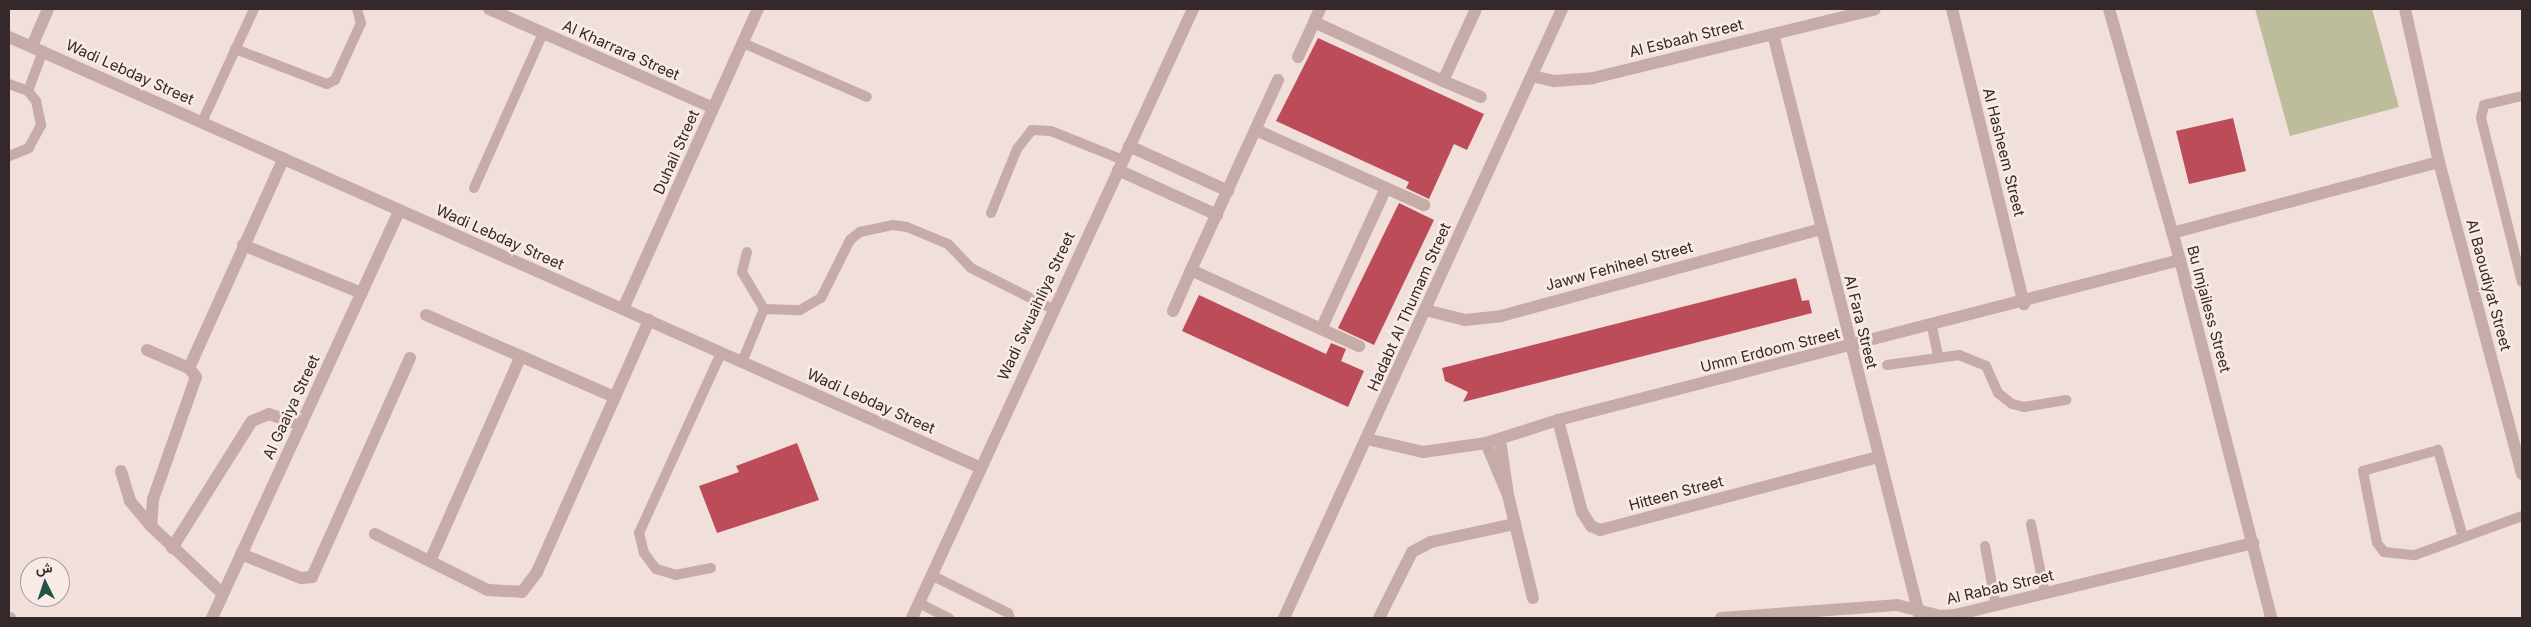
<!DOCTYPE html>
<html>
<head>
<meta charset="utf-8">
<style>
	body { margin:0 }
	#map { position:relative; width:2531px; height:627px; overflow:hidden; background:#f0dfdb; font-family:Inter,Vazirmatn,sans-serif }
	div>[style] { position:absolute }
	.green>* { inset:0; background:#bdbd9c }
	.building>* { inset:0; background:#bd4c59 }
	.service>* { height:10px; margin:-5px; padding:0 5px; transform-origin:5px; border-radius:5px; background:#c7aba8 }
	.minor>* { height:12px; margin:-6px; padding:0 6px; transform-origin:6px; border-radius:6px; background:#c7aba8 }
	.tertiary>* { height:12px; margin:-6px; padding:0 6px; transform-origin:6px; border-radius:6px; background:#c7aba8 }
	span { translate:-50% -50%; white-space:nowrap; text-align:center; line-height:1.15; -webkit-text-stroke:5px #f8eae7; paint-order:stroke }
	.street-label { font-size:15px; color:#342828 }
	.frame { position:absolute; inset:0; border:10px solid #342828; pointer-events:none }
	.north { position:absolute; left:20px; top:557px; width:50px; height:50px; box-sizing:border-box; background:#f8eae7; border:1px solid #aa9c9b; border-radius:50%; rotate:356deg; font-size:14px; font-weight:700; line-height:20px; text-align:center; color:#342828 }
	.north::after { content:''; display:block; margin:auto; width:18px; height:22px; background:#215244; clip-path:polygon(50% 0,100% 100%,50% 72%,0 100%) }
</style>
</head>
<body>
<div id="map">
	<div class="green">
		<i style="clip-path:polygon(2255px 9px,2372px 9px,2399px 107px,2290px 136px)"></i>
	</div>
	<div class="building">
		<i style="clip-path:polygon(1318px 38px,1484px 114px,1467px 150px,1454px 144px,1429px 199px,1406px 188px,1409px 182px,1276px 121px)"></i>
		<i style="clip-path:polygon(2233px 118px,2246px 171px,2189px 184px,2176px 131px)"></i>
		<i style="clip-path:polygon(1399px 203px,1434px 220px,1374px 345px,1338px 328px)"></i>
		<i style="clip-path:polygon(1796px 278px,1802px 301px,1809px 300px,1812px 313px,1463px 402px,1468px 392px,1445px 381px,1442px 368px)"></i>
		<i style="clip-path:polygon(1199px 295px,1326px 354px,1331px 343px,1346px 349px,1341px 361px,1364px 371px,1348px 407px,1182px 331px)"></i>
		<i style="clip-path:polygon(797px 443px,819px 500px,717px 533px,699px 486px,739px 472px,736px 466px)"></i>
	</div>
	<div class="service">
		<i style="left:743px;top:43px;width:135px;rotate:23.5deg"></i>
		<i style="left:235px;top:49px;width:98px;rotate:20.8deg"></i>
		<i style="left:327px;top:84px;width:9px;rotate:-27deg"></i>
		<i style="left:335px;top:80px;width:63px;rotate:-65.5deg"></i>
		<i style="left:361px;top:23px;width:15px;rotate:-106deg"></i>
		<i style="left:9px;top:84px;width:20px;rotate:20deg"></i>
		<i style="left:28px;top:91px;width:13px;rotate:51deg"></i>
		<i style="left:36px;top:101px;width:25px;rotate:78deg"></i>
		<i style="left:41px;top:125px;width:26px;rotate:118deg"></i>
		<i style="left:29px;top:148px;width:22px;rotate:158deg"></i>
		<i style="left:28px;top:91px;width:43px;rotate:-69.4deg"></i>
		<i style="left:2522px;top:96px;width:39px;rotate:167deg"></i>
		<i style="left:2484px;top:105px;width:13px;rotate:103deg"></i>
		<i style="left:2481px;top:118px;width:169px;rotate:76deg"></i>
		<i style="left:202px;top:122px;width:124px;rotate:-65.3deg"></i>
		<i style="left:474px;top:188px;width:170px;rotate:-66deg"></i>
		<i style="left:991px;top:213px;width:69px;rotate:-67.9deg"></i>
		<i style="left:1017px;top:149px;width:24px;rotate:-52deg"></i>
		<i style="left:1032px;top:130px;width:19px;rotate:3deg"></i>
		<i style="left:1051px;top:131px;width:78px;rotate:21.9deg"></i>
		<i style="left:747px;top:252px;width:21px;rotate:104deg"></i>
		<i style="left:742px;top:272px;width:43px;rotate:59.3deg"></i>
		<i style="left:764px;top:309px;width:36px;rotate:2deg"></i>
		<i style="left:800px;top:310px;width:24px;rotate:-30deg"></i>
		<i style="left:821px;top:298px;width:65px;rotate:-63.4deg"></i>
		<i style="left:850px;top:240px;width:13px;rotate:-39deg"></i>
		<i style="left:860px;top:232px;width:34px;rotate:-12deg"></i>
		<i style="left:893px;top:225px;width:14px;rotate:8deg"></i>
		<i style="left:907px;top:227px;width:44px;rotate:22.5deg"></i>
		<i style="left:948px;top:244px;width:33px;rotate:46deg"></i>
		<i style="left:971px;top:268px;width:92px;rotate:26.6deg"></i>
		<i style="left:1932px;top:327px;width:29px;rotate:78deg"></i>
		<i style="left:742px;top:362px;width:57px;rotate:-67.5deg"></i>
		<i style="left:1887px;top:365px;width:73px;rotate:-7.9deg"></i>
		<i style="left:1959px;top:355px;width:29px;rotate:22deg"></i>
		<i style="left:1986px;top:366px;width:30px;rotate:66deg"></i>
		<i style="left:1998px;top:393px;width:18px;rotate:38deg"></i>
		<i style="left:2012px;top:404px;width:12px;rotate:14deg"></i>
		<i style="left:2024px;top:407px;width:43px;rotate:-9.5deg"></i>
		<i style="left:2031px;top:524px;width:71px;rotate:78.7deg"></i>
		<i style="left:2463px;top:537px;width:91px;rotate:-106deg"></i>
		<i style="left:2438px;top:450px;width:78px;rotate:164.4deg"></i>
		<i style="left:2363px;top:471px;width:73px;rotate:79deg"></i>
		<i style="left:2377px;top:543px;width:11px;rotate:52deg"></i>
		<i style="left:2384px;top:552px;width:31px;rotate:6deg"></i>
		<i style="left:2415px;top:555px;width:114px;rotate:-20deg"></i>
		<i style="left:1985px;top:546px;width:61px;rotate:79.6deg"></i>
		<i style="left:711px;top:568px;width:36px;rotate:169deg"></i>
		<i style="left:676px;top:575px;width:21px;rotate:-163deg"></i>
		<i style="left:656px;top:569px;width:20px;rotate:-127deg"></i>
		<i style="left:644px;top:553px;width:21px;rotate:-104deg"></i>
		<i style="left:639px;top:533px;width:198px;rotate:-65.5deg"></i>
		<i style="left:931px;top:575px;width:86px;rotate:26.3deg"></i>
		<i style="left:1008px;top:613px;width:5px;rotate:68deg"></i>
		<i style="left:919px;top:603px;width:34px;rotate:27deg"></i>
	</div>
	<div class="minor">
		<i style="left:489px;top:9px;width:245px;rotate:23.8deg"></i>
		<i style="left:1320px;top:9px;width:14px;rotate:115deg"></i>
		<i style="left:1314px;top:22px;width:142px;rotate:24.6deg"></i>
		<i style="left:1443px;top:81px;width:79px;rotate:-65.4deg"></i>
		<i style="left:1952px;top:9px;width:304px;rotate:76.3deg"></i>
		<i style="left:2109px;top:9px;width:261px;rotate:74.2deg"></i>
		<i style="left:2180px;top:260px;width:369px;rotate:75.7deg"></i>
		<i style="left:2405px;top:9px;width:157px;rotate:77.5deg"></i>
		<i style="left:2439px;top:162px;width:323px;rotate:75.1deg"></i>
		<i style="left:1773px;top:34px;width:602px;rotate:75.87deg"></i>
		<i style="left:9px;top:37px;width:1061px;rotate:23.91deg"></i>
		<i style="left:32px;top:46px;width:40px;rotate:-66.6deg"></i>
		<i style="left:1298px;top:57px;width:38px;rotate:-65deg"></i>
		<i style="left:1532px;top:76px;width:23px;rotate:13deg"></i>
		<i style="left:1554px;top:81px;width:39px;rotate:-4deg"></i>
		<i style="left:1593px;top:78px;width:290px;rotate:-13.7deg"></i>
		<i style="left:1443px;top:81px;width:41px;rotate:22.8deg"></i>
		<i style="left:1256px;top:130px;width:142px;rotate:24deg"></i>
		<i style="left:1386px;top:188px;width:155px;rotate:114.7deg"></i>
		<i style="left:1321px;top:329px;width:143px;rotate:-155.6deg"></i>
		<i style="left:1191px;top:270px;width:209px;rotate:-65.4deg"></i>
		<i style="left:1129px;top:146px;width:109px;rotate:24.4deg"></i>
		<i style="left:1118px;top:170px;width:109px;rotate:24.4deg"></i>
		<i style="left:1386px;top:188px;width:42px;rotate:24.1deg"></i>
		<i style="left:2172px;top:233px;width:276px;rotate:-14.9deg"></i>
		<i style="left:243px;top:245px;width:128px;rotate:22deg"></i>
		<i style="left:623px;top:309px;width:329px;rotate:-65.8deg"></i>
		<i style="left:1425px;top:310px;width:41px;rotate:14deg"></i>
		<i style="left:1465px;top:320px;width:36px;rotate:-6deg"></i>
		<i style="left:1501px;top:316px;width:333px;rotate:-15.2deg"></i>
		<i style="left:1173px;top:311px;width:45px;rotate:-66.3deg"></i>
		<i style="left:426px;top:315px;width:206px;rotate:23.5deg"></i>
		<i style="left:1321px;top:329px;width:42px;rotate:24.1deg"></i>
		<i style="left:147px;top:350px;width:46px;rotate:23.2deg"></i>
		<i style="left:189px;top:368px;width:11px;rotate:52deg"></i>
		<i style="left:196px;top:377px;width:129px;rotate:109.4deg"></i>
		<i style="left:153px;top:499px;width:27px;rotate:94deg"></i>
		<i style="left:189px;top:368px;width:230px;rotate:-65.7deg"></i>
		<i style="left:1558px;top:420px;width:95px;rotate:75.4deg"></i>
		<i style="left:1582px;top:512px;width:17px;rotate:57deg"></i>
		<i style="left:1591px;top:526px;width:10px;rotate:24deg"></i>
		<i style="left:1600px;top:530px;width:287px;rotate:-14.7deg"></i>
		<i style="left:1367px;top:439px;width:57px;rotate:13.1deg"></i>
		<i style="left:1423px;top:452px;width:64px;rotate:-8.1deg"></i>
		<i style="left:1486px;top:443px;width:76px;rotate:-17.7deg"></i>
		<i style="left:1558px;top:420px;width:642px;rotate:-14.43deg"></i>
		<i style="left:1500px;top:440px;width:56px;rotate:81.7deg"></i>
		<i style="left:1508px;top:495px;width:106px;rotate:76.4deg"></i>
		<i style="left:1486px;top:443px;width:56px;rotate:67.1deg"></i>
		<i style="left:121px;top:471px;width:31px;rotate:73deg"></i>
		<i style="left:130px;top:501px;width:33px;rotate:50deg"></i>
		<i style="left:151px;top:526px;width:99px;rotate:43.4deg"></i>
		<i style="left:375px;top:534px;width:126px;rotate:26.4deg"></i>
		<i style="left:488px;top:590px;width:34px;rotate:3deg"></i>
		<i style="left:522px;top:592px;width:25px;rotate:-53deg"></i>
		<i style="left:537px;top:572px;width:276px;rotate:-66deg"></i>
		<i style="left:172px;top:548px;width:150px;rotate:-57.8deg"></i>
		<i style="left:252px;top:421px;width:18px;rotate:-22deg"></i>
		<i style="left:269px;top:414px;width:34px;rotate:19deg"></i>
		<i style="left:241px;top:554px;width:65px;rotate:21.8deg"></i>
		<i style="left:301px;top:578px;width:11px;rotate:-5deg"></i>
		<i style="left:312px;top:577px;width:240px;rotate:-65.9deg"></i>
		<i style="left:430px;top:561px;width:224px;rotate:-66.1deg"></i>
		<i style="left:9px;top:618px;width:1px"></i>
		<i style="left:212px;top:618px;width:449px;rotate:-65.3deg"></i>
		<i style="left:1284px;top:618px;width:669px;rotate:-65.46deg"></i>
		<i style="left:1379px;top:618px;width:74px;rotate:-63.4deg"></i>
		<i style="left:1412px;top:552px;width:21px;rotate:-28deg"></i>
		<i style="left:1431px;top:542px;width:86px;rotate:-12.1deg"></i>
		<i style="left:1721px;top:618px;width:176px;rotate:-4.2deg"></i>
		<i style="left:1897px;top:605px;width:44px;rotate:14.3deg"></i>
		<i style="left:1940px;top:616px;width:15px;rotate:-4deg"></i>
		<i style="left:1955px;top:615px;width:307px;rotate:-13.6deg"></i>
	</div>
	<div class="tertiary">
		<i style="left:912px;top:618px;width:671px;rotate:-65.23deg"></i>
	</div>
	<div class="street-label">
		<span style="left:1686px;top:38px;rotate:-14deg">Al Esbaah Street</span>
		<span style="left:621px;top:50px;rotate:24deg">Al Kharrara Street</span>
		<span style="left:130px;top:72px;rotate:24deg">Wadi Lebday Street</span>
		<span style="left:676px;top:152px;rotate:-66deg">Duhail Street</span>
		<span style="left:2004px;top:152px;rotate:76deg">Al Hasheem Street</span>
		<span style="left:500px;top:237px;rotate:24deg">Wadi Lebday Street</span>
		<span style="left:1619px;top:266px;rotate:-15deg">Jaww Fehiheel Street</span>
		<span style="left:2489px;top:285px;rotate:75deg">Al Baoudiyat Street</span>
		<span style="left:1036px;top:306px;rotate:-65deg">Wadi Swuaihliya Street</span>
		<span style="left:1409px;top:307px;rotate:-66deg">Hadabt Al Thumam Street</span>
		<span style="left:2209px;top:309px;rotate:75deg">Bu Imjailess Street</span>
		<span style="left:1861px;top:322px;rotate:76deg">Al Fara Street</span>
		<span style="left:1770px;top:350px;rotate:-14deg">Umm Erdoom Street</span>
		<span style="left:871px;top:401px;rotate:24deg">Wadi Lebday Street</span>
		<span style="left:291px;top:407px;rotate:-65deg">Al Gaaiya Street</span>
		<span style="left:1676px;top:493px;rotate:-15deg">Hitteen Street</span>
		<span style="left:2000px;top:587px;rotate:-13deg">Al Rabab Street</span>
	</div>
	<div class="frame"></div>
	<div class="north">ش</div>
</div>
</body>
</html>
